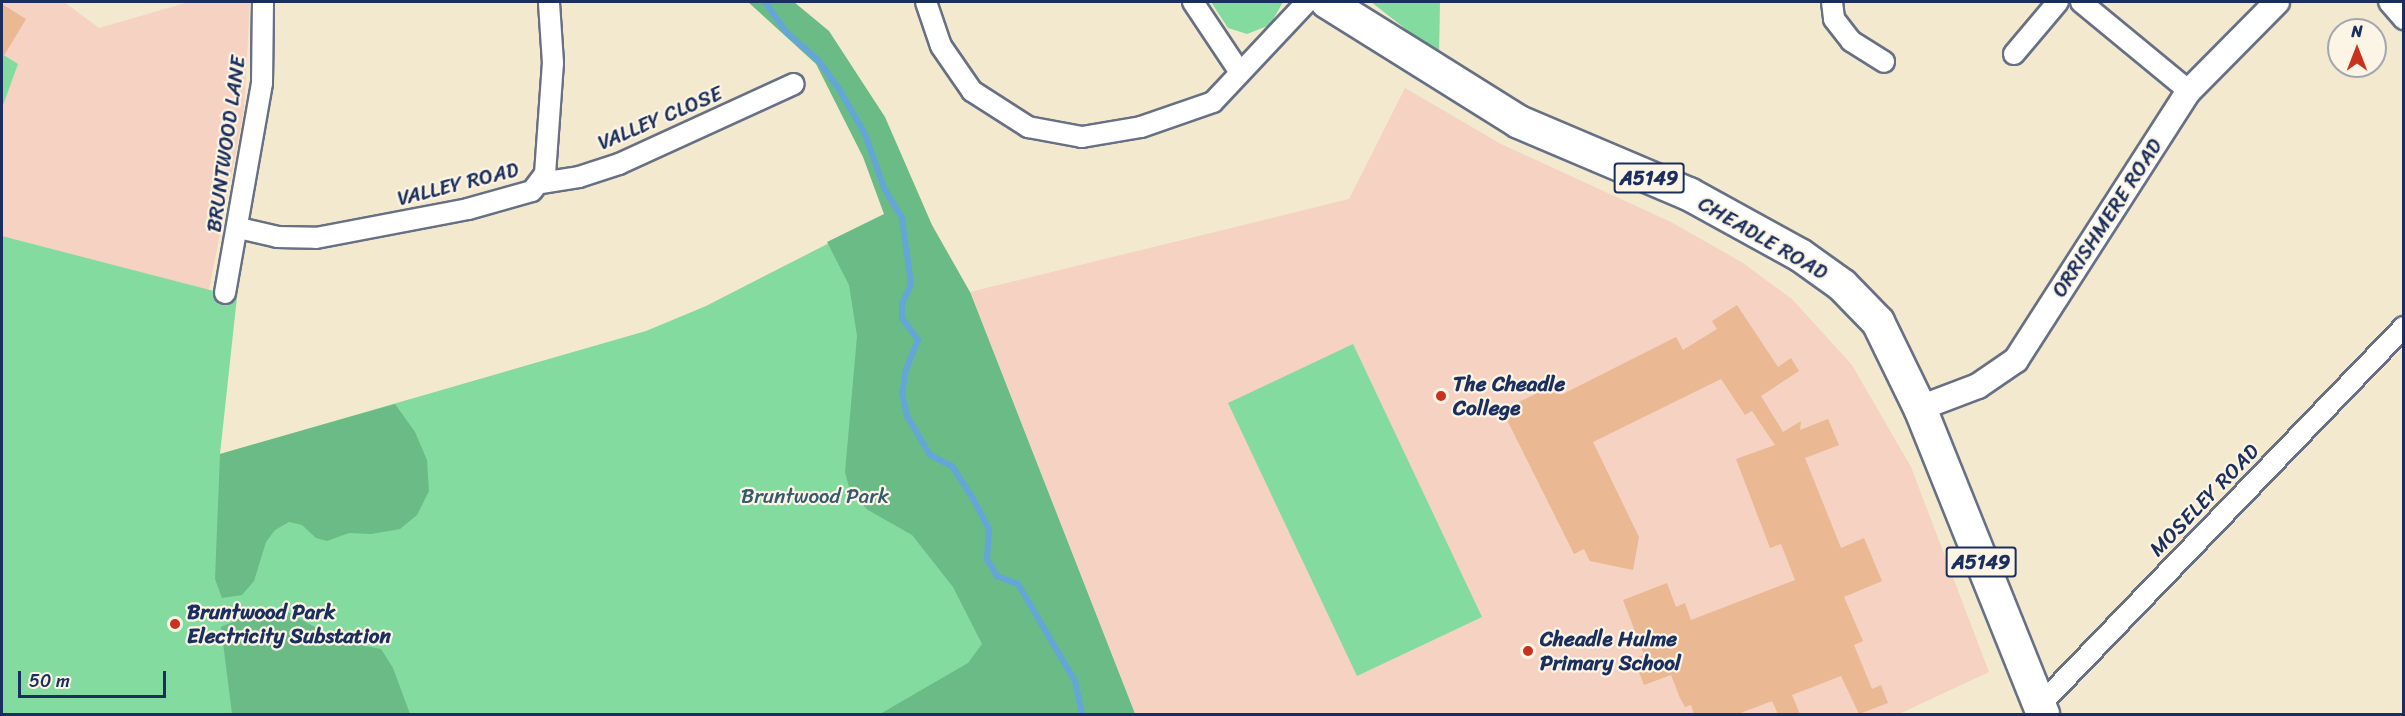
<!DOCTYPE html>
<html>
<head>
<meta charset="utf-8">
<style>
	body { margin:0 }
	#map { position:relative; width:2405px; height:716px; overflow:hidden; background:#f3e9ce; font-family:Sriracha,sans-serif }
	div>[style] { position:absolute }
	.built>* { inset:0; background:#f5d2c2 }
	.green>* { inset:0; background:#83db9f }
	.forest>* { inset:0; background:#6abb86 }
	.stream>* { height:6px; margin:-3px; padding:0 3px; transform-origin:3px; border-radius:3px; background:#63a6d7 }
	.building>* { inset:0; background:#eab892 }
	.roads { filter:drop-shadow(2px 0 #677085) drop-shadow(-2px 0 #677085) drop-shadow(0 2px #677085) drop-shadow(0 -2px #677085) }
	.minor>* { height:20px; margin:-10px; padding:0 10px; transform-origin:10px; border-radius:10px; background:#fff }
	.tertiary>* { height:24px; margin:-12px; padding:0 12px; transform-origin:12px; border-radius:12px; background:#fff }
	.primary>* { height:32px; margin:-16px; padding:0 16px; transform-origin:16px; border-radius:16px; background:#fff }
	.dots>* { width:16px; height:16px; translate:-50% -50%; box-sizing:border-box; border:3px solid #fcf5e5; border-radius:50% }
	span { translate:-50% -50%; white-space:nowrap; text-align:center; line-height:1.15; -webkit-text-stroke:4.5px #fcf5e5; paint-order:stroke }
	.shield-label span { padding:2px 4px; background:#fcf5e5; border:2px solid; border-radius:4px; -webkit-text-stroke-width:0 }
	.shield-label { font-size:20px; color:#1b2f5e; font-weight:700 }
	.street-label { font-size:21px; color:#1b2f5e }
	.poi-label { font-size:21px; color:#1b2f5e; font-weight:700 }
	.left { translate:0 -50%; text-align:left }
	.park-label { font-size:21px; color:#355a6e }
	.frame { position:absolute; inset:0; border:3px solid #1b2f5e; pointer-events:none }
	.north { position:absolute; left:2327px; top:18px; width:60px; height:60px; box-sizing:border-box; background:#fcf5e5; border:2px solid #a2a6af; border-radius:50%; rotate:0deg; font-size:16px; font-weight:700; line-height:24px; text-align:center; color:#1b2f5e }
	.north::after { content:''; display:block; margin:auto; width:21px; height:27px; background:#c8321e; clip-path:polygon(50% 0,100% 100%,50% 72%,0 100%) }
	.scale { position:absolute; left:18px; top:671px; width:148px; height:27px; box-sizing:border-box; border:3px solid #1b2f5e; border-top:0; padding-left:8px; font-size:18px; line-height:21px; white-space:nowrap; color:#1b2f5e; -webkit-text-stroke:4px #fcf5e5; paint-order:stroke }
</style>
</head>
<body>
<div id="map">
	<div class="built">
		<i style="clip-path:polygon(2px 2px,64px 2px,99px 28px,189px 2px,250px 2px,244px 110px,209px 290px,2px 236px)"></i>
		<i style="clip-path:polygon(1405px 88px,1501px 144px,1671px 222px,1743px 263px,1792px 299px,1852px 365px,1911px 467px,1989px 672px,1899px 714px,1135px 714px,970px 292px,1349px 199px)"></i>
	</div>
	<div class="green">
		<i style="clip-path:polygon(1211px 2px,1283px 2px,1270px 25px,1247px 34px,1228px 28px)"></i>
		<i style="clip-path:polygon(1371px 2px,1440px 2px,1439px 55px)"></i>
		<i style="clip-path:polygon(2px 54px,18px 64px,2px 108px)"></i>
		<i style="clip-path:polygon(884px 215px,970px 292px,1135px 714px,2px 714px,2px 236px,237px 297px,220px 454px,646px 331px,706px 306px)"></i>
		<i style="clip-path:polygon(1353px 344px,1482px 617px,1357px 676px,1228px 403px)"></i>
	</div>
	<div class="forest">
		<i style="clip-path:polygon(748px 2px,794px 2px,829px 31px,885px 117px,932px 225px,970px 292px,1135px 714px,880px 714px,968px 663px,982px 644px,953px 587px,912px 535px,868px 510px,850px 491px,845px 472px,857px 336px,849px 285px,827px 242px,884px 214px,863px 157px,816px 64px)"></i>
		<i style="clip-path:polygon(395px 404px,415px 432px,427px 460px,429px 491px,417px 515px,400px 529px,371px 534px,349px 533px,327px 541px,316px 538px,302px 525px,289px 522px,275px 530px,266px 542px,254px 581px,242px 595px,222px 598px,215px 579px,220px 454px)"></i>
		<i style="clip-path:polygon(288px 612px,340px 641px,381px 649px,393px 668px,410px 714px,232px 714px,221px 627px,248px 615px)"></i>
	</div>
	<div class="stream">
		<i style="left:765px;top:2px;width:37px;rotate:55deg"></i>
		<i style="left:786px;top:32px;width:43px;rotate:41.2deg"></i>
		<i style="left:818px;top:60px;width:36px;rotate:54deg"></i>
		<i style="left:839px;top:89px;width:52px;rotate:60deg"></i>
		<i style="left:865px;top:134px;width:57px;rotate:70.6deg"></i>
		<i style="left:884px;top:188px;width:35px;rotate:59deg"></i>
		<i style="left:902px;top:218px;width:67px;rotate:82.2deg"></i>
		<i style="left:911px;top:284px;width:22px;rotate:114deg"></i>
		<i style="left:902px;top:304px;width:14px;rotate:90deg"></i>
		<i style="left:902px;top:318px;width:27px;rotate:54deg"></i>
		<i style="left:918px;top:340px;width:31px;rotate:112deg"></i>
		<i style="left:906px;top:369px;width:24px;rotate:99deg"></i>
		<i style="left:902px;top:393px;width:24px;rotate:78deg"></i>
		<i style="left:907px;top:416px;width:45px;rotate:59.5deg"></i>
		<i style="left:930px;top:455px;width:25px;rotate:27deg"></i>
		<i style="left:952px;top:466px;width:37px;rotate:57deg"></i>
		<i style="left:972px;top:497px;width:36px;rotate:62deg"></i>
		<i style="left:989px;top:529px;width:30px;rotate:94deg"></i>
		<i style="left:987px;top:559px;width:20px;rotate:60deg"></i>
		<i style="left:997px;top:576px;width:22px;rotate:21deg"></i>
		<i style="left:1018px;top:584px;width:113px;rotate:59.6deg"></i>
		<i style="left:1075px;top:681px;width:34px;rotate:78deg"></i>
	</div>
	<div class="building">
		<i style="clip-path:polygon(2px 4px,26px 19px,2px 59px)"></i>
		<i style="clip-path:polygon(1737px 305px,1778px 367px,1791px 358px,1799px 371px,1761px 396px,1783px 432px,1801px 421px,1800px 430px,1828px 419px,1839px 445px,1805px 458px,1841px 548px,1864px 538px,1882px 581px,1844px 597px,1863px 641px,1854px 645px,1872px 689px,1881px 685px,1888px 703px,1859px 714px,1841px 676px,1792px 695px,1800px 714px,1778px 714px,1772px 701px,1738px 714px,1694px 714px,1691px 705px,1685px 707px,1680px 698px,1671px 675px,1644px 685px,1634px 659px,1644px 655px,1623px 600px,1667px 583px,1676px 607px,1685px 603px,1691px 620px,1795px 580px,1781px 544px,1770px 548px,1736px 459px,1775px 445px,1752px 411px,1745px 415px,1721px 379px,1593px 442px,1639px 537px,1633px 570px,1590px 561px,1584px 549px,1574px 554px,1502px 410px,1556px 384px,1561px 395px,1676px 337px,1683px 350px,1717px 329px,1712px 321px)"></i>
	</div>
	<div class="roads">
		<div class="minor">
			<i style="left:926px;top:2px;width:46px;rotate:71.2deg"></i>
			<i style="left:941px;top:46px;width:55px;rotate:55.4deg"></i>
			<i style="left:972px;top:91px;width:67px;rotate:32.7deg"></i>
			<i style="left:1028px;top:127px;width:55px;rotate:10.5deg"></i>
			<i style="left:1082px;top:137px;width:60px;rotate:-9.6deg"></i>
			<i style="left:1141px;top:127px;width:76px;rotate:-19.1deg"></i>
			<i style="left:1213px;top:102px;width:137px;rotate:-46.8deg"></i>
			<i style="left:1193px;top:2px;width:83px;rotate:56.3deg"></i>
			<i style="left:1832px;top:2px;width:17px;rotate:83deg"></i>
			<i style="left:1834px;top:19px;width:28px;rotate:52deg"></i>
			<i style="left:1851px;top:41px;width:39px;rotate:32deg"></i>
			<i style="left:2081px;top:2px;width:140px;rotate:39.5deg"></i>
			<i style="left:2389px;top:2px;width:23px;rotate:49deg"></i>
			<i style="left:2014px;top:54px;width:68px;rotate:-49.8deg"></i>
			<i style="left:541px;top:183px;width:38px;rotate:-9deg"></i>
			<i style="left:579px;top:177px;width:42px;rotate:-18deg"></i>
			<i style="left:619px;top:164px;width:192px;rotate:-24.6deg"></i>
			<i style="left:239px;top:228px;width:39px;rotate:13deg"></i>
			<i style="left:277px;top:237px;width:39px;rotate:1deg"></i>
			<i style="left:316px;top:238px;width:155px;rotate:-10.8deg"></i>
			<i style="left:468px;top:209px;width:66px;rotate:-15.7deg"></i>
			<i style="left:532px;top:191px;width:21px;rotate:-53deg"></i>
			<i style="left:545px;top:174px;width:111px;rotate:-85.9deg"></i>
			<i style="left:553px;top:63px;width:61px;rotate:-93.8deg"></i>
			<i style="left:225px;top:293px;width:213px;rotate:-80deg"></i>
			<i style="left:262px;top:83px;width:81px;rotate:-89.3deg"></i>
			<i style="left:2040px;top:705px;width:525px;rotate:-46.08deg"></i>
		</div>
		<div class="tertiary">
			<i style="left:1920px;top:408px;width:62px;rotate:-20.8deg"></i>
			<i style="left:1978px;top:386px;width:46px;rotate:-34.4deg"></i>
			<i style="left:2016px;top:360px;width:320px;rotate:-57.3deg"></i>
			<i style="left:2189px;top:91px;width:125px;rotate:-45.3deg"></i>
		</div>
		<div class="primary">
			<i style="left:1327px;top:2px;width:226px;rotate:32deg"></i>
			<i style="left:1519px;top:122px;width:185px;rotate:23deg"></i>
			<i style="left:1689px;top:194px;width:127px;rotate:28.8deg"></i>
			<i style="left:1800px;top:255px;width:52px;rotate:35.5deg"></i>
			<i style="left:1842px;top:285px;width:52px;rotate:45.8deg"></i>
			<i style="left:1878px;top:322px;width:96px;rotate:64deg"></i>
			<i style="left:1920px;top:408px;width:330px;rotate:68.1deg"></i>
		</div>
	</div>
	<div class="dots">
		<i style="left:1441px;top:396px;background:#c8321e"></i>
		<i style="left:175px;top:624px;background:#c8321e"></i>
		<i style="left:1528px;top:651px;background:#c8321e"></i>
	</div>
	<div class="shield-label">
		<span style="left:1649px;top:178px">A5149</span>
		<span style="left:1981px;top:562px">A5149</span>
	</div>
	<div class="street-label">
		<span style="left:660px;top:118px;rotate:-23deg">VALLEY CLOSE</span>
		<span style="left:226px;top:144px;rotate:-82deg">BRUNTWOOD LANE</span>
		<span style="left:458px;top:184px;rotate:-14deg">VALLEY ROAD</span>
		<span style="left:2107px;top:218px;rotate:-57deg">ORRISHMERE ROAD</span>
		<span style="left:1763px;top:238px;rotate:30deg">CHEADLE ROAD</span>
		<span style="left:2204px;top:500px;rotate:-46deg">MOSELEY ROAD</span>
	</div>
	<div class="poi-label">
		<span class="left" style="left:1453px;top:396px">The Cheadle<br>College</span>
		<span class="left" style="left:187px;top:624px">Bruntwood Park<br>Electricity Substation</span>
		<span class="left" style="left:1540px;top:651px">Cheadle Hulme<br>Primary School</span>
	</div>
	<div class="park-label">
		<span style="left:815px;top:496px">Bruntwood Park</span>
	</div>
	<div class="frame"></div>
	<div class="north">N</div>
	<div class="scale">50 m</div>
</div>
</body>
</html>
